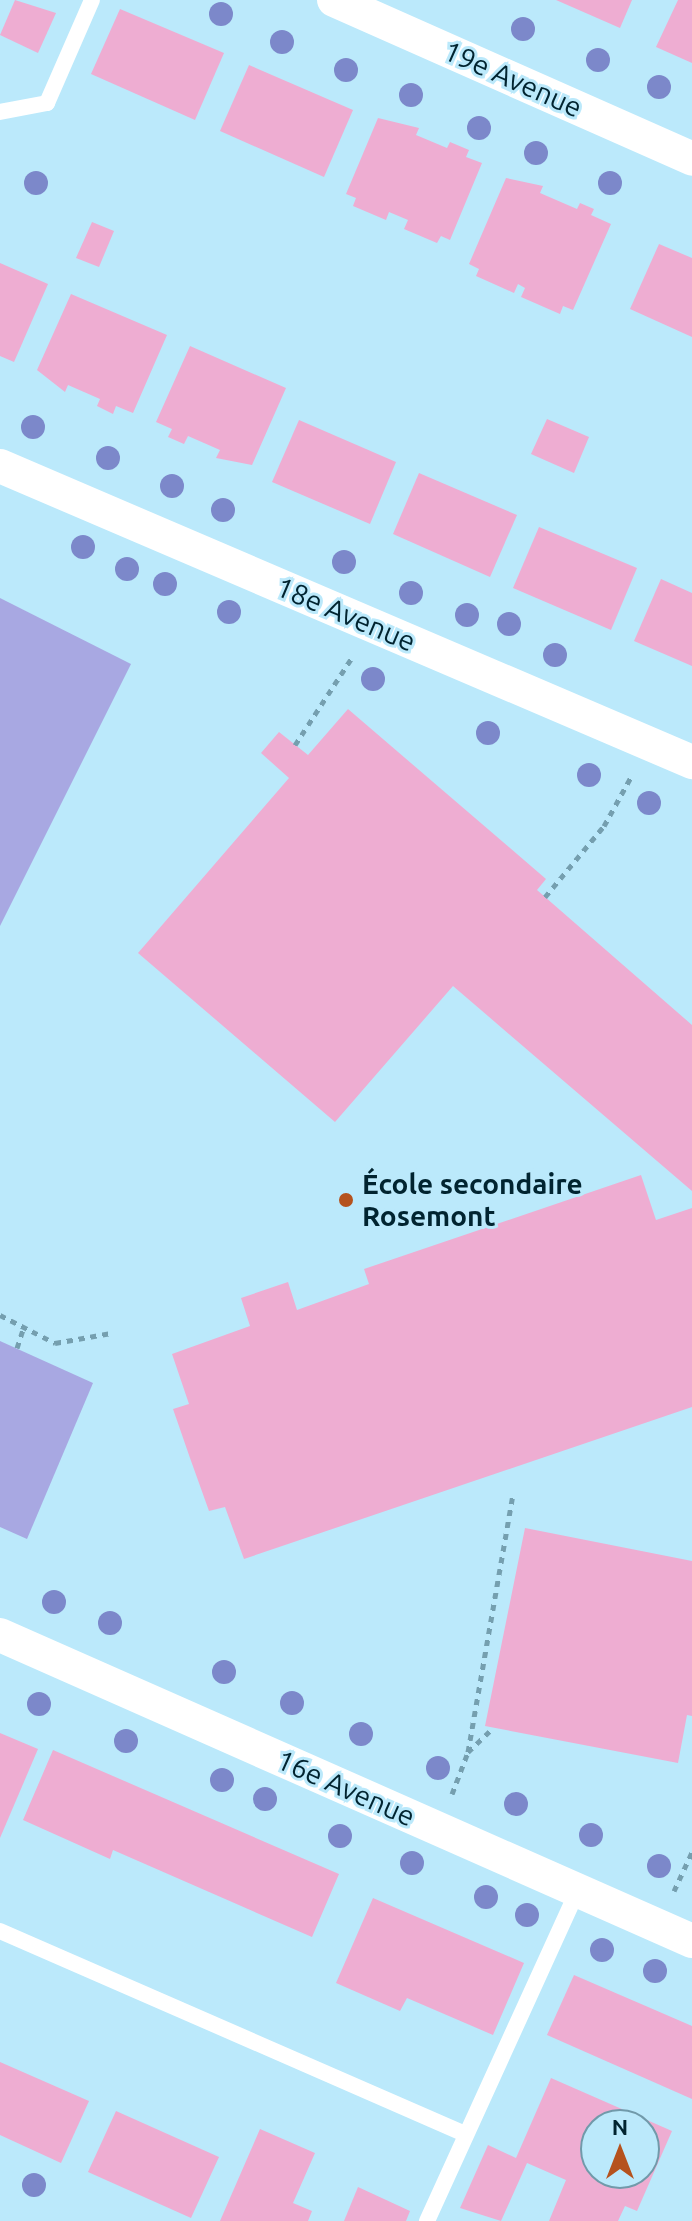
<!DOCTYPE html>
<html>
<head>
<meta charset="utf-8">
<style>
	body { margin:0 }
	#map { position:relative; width:692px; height:2221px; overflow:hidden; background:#bbe9fb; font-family:Ubuntu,sans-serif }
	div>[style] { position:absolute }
	.green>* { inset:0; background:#a8a8e2 }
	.building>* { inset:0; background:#eeadd2 }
	.path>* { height:5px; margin-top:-2.5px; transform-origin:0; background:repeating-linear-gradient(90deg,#759faf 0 6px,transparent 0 12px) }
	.lane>* { height:16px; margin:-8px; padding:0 8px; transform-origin:8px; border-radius:8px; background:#fff }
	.street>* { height:34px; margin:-17px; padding:0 17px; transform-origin:17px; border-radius:17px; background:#fff }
	.trees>* { width:24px; height:24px; margin:-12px; border-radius:50%; background:#7c88ca }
	.dots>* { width:22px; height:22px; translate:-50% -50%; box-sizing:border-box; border:4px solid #bbe9fb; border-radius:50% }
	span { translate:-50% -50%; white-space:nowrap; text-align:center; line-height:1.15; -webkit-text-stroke:6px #bbe9fb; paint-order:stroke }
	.street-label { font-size:28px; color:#012430 }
	.poi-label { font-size:28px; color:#012430; font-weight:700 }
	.left { translate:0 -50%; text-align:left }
	.north { position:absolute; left:580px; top:2109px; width:80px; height:80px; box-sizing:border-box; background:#bbe9fb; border:2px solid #719aaa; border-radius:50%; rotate:0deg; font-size:22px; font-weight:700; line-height:32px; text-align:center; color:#012430 }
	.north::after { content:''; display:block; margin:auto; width:28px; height:36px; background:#b5521d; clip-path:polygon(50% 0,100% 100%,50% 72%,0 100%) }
</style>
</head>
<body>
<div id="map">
	<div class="green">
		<i style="clip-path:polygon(0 598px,131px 664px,0 926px)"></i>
		<i style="clip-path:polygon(0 1341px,93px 1383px,27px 1539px,0 1527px)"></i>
	</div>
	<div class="building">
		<i style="clip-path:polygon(15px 0,56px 13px,38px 53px,0 35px)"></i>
		<i style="clip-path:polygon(556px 0,632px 0,620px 28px)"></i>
		<i style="clip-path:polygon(678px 0,692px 0,692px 63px,656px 47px)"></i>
		<i style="clip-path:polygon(120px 9px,224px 53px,195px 120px,91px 74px)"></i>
		<i style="clip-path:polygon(249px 65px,353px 110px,324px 177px,220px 131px)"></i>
		<i style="clip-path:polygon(378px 118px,419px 128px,416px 135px,447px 148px,450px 142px,469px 150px,466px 157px,482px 163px,450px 240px,441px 236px,437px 243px,404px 229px,408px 220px,389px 212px,386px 220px,353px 206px,356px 198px,346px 194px)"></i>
		<i style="clip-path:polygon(506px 178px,543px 186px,540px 193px,577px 209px,580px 203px,594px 209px,591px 215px,611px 224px,573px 310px,563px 306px,560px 314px,521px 297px,525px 288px,518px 284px,514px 293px,476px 276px,479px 269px,469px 264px)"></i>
		<i style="clip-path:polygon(92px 222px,114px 231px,99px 267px,76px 258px)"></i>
		<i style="clip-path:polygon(659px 244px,692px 258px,692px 337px,630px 309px)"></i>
		<i style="clip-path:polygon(0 263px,48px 284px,14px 362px,0 356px)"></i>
		<i style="clip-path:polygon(71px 294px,167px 335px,133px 413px,116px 406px,113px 414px,97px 406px,100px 399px,68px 385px,65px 392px,37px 370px)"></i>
		<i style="clip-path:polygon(190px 346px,286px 388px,252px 465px,216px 458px,220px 450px,188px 436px,184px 444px,168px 437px,172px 429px,156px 422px)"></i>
		<i style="clip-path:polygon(547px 419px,589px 437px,574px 473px,531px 454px)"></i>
		<i style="clip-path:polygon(299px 420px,396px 462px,370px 524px,272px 482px)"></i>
		<i style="clip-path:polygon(419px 473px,517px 515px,490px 577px,393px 534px)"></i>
		<i style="clip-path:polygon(539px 527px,637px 568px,611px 630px,513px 588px)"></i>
		<i style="clip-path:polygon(661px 579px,692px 593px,692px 666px,634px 641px)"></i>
		<i style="clip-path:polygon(348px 709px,546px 879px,537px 890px,692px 1025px,692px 1191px,453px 986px,335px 1122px,138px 953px,289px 778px,261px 753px,279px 732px,308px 755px)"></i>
		<i style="clip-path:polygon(641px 1175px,656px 1220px,692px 1208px,692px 1407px,244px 1559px,225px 1507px,209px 1511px,190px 1458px,173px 1409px,189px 1404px,172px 1354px,250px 1326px,241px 1298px,288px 1282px,297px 1310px,369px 1284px,364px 1269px)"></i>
		<i style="clip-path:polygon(525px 1528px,692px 1561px,692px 1716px,687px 1715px,678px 1763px,485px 1726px)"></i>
		<i style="clip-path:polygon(0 1733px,38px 1749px,0 1838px)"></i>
		<i style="clip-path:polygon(53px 1750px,339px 1874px,312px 1937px,113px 1850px,110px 1859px,23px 1820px)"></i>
		<i style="clip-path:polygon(373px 1898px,524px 1963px,493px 2035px,407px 1998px,400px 2011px,336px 1983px)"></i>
		<i style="clip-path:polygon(574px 1975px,692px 2026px,692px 2099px,547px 2035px)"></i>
		<i style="clip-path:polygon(0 2062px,89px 2101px,61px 2163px,0 2135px)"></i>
		<i style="clip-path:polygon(evenodd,551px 2078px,672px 2131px,637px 2211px,625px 2206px,618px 2221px,549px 2221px,566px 2180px,527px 2163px,501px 2221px,460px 2208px,488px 2145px,516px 2158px,551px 2078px,596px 2125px,644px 2125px,644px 2173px,596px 2173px,596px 2125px)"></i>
		<i style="clip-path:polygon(116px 2111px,219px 2157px,191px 2218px,88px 2172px)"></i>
		<i style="clip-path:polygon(260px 2129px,315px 2153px,293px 2203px,312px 2211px,308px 2221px,220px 2221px)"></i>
		<i style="clip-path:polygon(358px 2187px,410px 2211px,406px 2221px,344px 2221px)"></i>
	</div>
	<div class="path">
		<i style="left:295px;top:745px;width:106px;rotate:-56.9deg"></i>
		<i style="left:545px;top:897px;width:92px;rotate:-50.3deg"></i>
		<i style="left:604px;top:826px;width:58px;rotate:-61.2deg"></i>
		<i style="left:0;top:1315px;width:62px;rotate:27deg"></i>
		<i style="left:55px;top:1343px;width:57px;rotate:-10.1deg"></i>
		<i style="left:17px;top:1348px;width:20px;rotate:-72deg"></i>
		<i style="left:468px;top:1752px;width:262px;rotate:-80.1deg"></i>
		<i style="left:452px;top:1794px;width:45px;rotate:-69.1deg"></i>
		<i style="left:468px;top:1752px;width:35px;rotate:-44deg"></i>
		<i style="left:674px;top:1891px;width:43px;rotate:-65.2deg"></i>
	</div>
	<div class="lane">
		<i style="left:0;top:112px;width:48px;rotate:-10.8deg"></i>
		<i style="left:47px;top:103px;width:112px;rotate:-66.4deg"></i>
		<i style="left:0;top:1931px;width:507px;rotate:23.58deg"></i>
		<i style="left:427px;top:2221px;width:364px;rotate:-65.5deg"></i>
	</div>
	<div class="street">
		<i style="left:334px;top:0;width:392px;rotate:23.9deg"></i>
		<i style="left:0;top:466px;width:753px;rotate:23.16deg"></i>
		<i style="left:0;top:1635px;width:757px;rotate:23.85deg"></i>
	</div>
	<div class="trees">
		<i style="left:221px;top:14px"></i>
		<i style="left:523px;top:29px"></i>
		<i style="left:282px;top:42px"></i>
		<i style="left:598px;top:60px"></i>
		<i style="left:346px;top:70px"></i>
		<i style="left:659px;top:87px"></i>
		<i style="left:411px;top:95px"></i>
		<i style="left:479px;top:128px"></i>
		<i style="left:536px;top:153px"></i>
		<i style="left:36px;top:183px"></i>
		<i style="left:610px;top:183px"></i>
		<i style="left:33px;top:427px"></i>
		<i style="left:108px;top:458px"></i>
		<i style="left:172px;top:486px"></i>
		<i style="left:223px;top:510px"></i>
		<i style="left:83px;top:547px"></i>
		<i style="left:344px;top:562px"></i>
		<i style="left:127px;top:569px"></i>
		<i style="left:165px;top:584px"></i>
		<i style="left:411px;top:593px"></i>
		<i style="left:229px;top:612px"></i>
		<i style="left:467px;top:615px"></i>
		<i style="left:509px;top:624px"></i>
		<i style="left:555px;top:655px"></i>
		<i style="left:373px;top:679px"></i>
		<i style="left:488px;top:733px"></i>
		<i style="left:589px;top:775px"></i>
		<i style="left:649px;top:803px"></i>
		<i style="left:54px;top:1602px"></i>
		<i style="left:110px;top:1623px"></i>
		<i style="left:224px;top:1672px"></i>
		<i style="left:292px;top:1703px"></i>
		<i style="left:39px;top:1704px"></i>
		<i style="left:361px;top:1734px"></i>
		<i style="left:126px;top:1741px"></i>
		<i style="left:438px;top:1768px"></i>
		<i style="left:222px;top:1780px"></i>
		<i style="left:265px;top:1799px"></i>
		<i style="left:516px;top:1804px"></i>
		<i style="left:591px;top:1835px"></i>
		<i style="left:340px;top:1836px"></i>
		<i style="left:412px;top:1863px"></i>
		<i style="left:659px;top:1866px"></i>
		<i style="left:486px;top:1897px"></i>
		<i style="left:527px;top:1915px"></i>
		<i style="left:602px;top:1950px"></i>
		<i style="left:655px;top:1971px"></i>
		<i style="left:34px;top:2185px"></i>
	</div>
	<div class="dots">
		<i style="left:346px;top:1200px;background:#b5521d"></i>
	</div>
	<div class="street-label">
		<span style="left:513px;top:79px;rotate:24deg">19e Avenue</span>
		<span style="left:346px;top:614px;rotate:23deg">18e Avenue</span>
		<span style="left:346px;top:1788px;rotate:24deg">16e Avenue</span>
	</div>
	<div class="poi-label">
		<span class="left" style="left:362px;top:1200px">École secondaire<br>Rosemont</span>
	</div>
	<div class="north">N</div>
</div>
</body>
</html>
